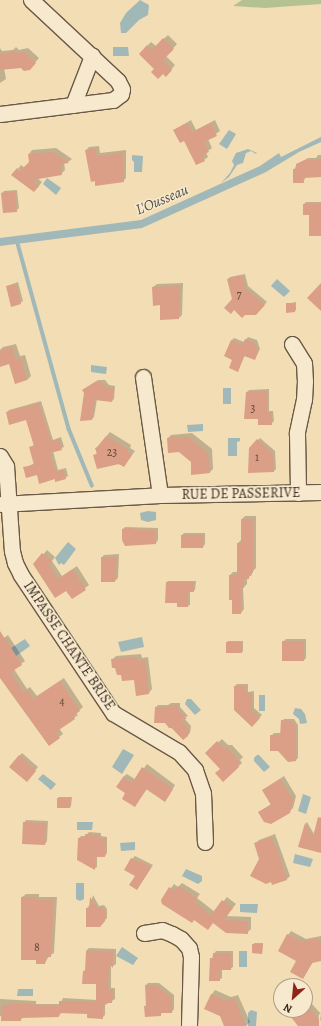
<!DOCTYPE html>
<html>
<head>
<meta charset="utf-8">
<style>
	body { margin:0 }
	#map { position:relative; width:321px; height:1026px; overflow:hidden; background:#f2ddb4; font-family:Alegreya,serif }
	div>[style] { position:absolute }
	.green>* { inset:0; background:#b4c292 }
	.water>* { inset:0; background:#a1b8b9 }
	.shadow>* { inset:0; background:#0003 }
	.stream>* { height:3.5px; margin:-1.75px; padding:0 1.75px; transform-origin:1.75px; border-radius:1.75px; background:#a1b8b9 }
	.building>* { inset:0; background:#db9e87 }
	.roads { filter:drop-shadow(1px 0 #6a5946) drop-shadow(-1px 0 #6a5946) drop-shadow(0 1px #6a5946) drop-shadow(0 -1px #6a5946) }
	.minor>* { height:15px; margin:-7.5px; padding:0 7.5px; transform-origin:7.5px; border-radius:7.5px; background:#f7e9ce }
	span { translate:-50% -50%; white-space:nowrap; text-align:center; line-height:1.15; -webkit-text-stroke:3px #f7e9ce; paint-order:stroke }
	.number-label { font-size:12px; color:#64493b }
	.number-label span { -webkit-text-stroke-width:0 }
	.street-label { font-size:14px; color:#3c2d22 }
	.water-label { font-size:15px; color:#555048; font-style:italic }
	.north { position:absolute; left:273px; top:978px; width:40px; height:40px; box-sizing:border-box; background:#f7e9ce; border:1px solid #ac9e89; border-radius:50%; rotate:207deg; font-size:11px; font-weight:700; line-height:16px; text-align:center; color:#3c2d22 }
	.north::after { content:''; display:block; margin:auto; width:14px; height:18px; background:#8f2418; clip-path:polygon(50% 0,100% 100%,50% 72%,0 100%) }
</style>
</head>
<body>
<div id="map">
	<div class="green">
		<i style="clip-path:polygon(242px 0,321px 0,321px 4px,265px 8px,233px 6px)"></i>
	</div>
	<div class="water">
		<i style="clip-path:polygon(140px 0,149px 5px,148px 15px,139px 20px,126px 33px,121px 33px,120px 23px,126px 13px)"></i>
		<i style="clip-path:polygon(113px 47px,128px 47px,129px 56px,113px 56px)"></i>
		<i style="clip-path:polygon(229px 130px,236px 134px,227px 149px,219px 144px)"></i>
		<i style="clip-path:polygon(321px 137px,321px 142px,299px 152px,266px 172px,142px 228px,0 246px,0 238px,141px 220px,260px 166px,279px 153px,281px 157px)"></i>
		<i style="clip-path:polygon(248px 149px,257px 153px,256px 154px,251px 151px,246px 153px,243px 163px,237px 165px,229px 177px,221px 183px,230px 173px,234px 165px,232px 161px,236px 153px)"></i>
		<i style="clip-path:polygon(132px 155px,143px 156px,142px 172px,134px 172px,134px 162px,132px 160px)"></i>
		<i style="clip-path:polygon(47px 178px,61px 188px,56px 195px,43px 184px)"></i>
		<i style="clip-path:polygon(277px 279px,290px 291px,284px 297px,271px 286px)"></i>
		<i style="clip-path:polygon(91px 365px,107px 367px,106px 374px,91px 372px)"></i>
		<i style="clip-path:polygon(223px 388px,231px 388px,231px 404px,223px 404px)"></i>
		<i style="clip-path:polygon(203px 424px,203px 431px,188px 432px,187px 425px)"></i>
		<i style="clip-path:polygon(228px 438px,240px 438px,240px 441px,237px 442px,237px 456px,228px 456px)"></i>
		<i style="clip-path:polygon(148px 511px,156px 512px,156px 520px,148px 522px,141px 520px,140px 513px)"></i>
		<i style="clip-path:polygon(68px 542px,76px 549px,64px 565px,61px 563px,59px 565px,55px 558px)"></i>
		<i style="clip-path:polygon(142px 637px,144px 647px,121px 652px,118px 642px)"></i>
		<i style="clip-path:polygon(25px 639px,30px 646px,16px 656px,11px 648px)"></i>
		<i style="clip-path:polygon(259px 695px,265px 695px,265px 711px,259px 711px)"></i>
		<i style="clip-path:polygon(187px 699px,191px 699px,201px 710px,195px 715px,185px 704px)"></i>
		<i style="clip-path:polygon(295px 708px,301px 709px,305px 714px,307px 723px,300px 724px,299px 719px,293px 714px)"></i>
		<i style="clip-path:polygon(123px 749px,134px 755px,122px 774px,112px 767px)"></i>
		<i style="clip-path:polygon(257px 755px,259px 755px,270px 767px,264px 772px,254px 761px,254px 758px)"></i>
		<i style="clip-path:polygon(43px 774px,56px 784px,51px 790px,38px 779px)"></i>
		<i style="clip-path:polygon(303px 794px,311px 797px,306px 814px,298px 811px)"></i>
		<i style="clip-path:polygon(77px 822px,93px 822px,92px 830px,77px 830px)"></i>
		<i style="clip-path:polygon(135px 842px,135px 850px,121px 851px,120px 843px)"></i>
		<i style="clip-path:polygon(295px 854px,313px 859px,310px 867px,293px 863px)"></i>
		<i style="clip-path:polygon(186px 869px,202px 876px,202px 881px,198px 884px,182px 876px)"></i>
		<i style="clip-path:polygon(76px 883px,84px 883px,84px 899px,80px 901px,76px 899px)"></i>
		<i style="clip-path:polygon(240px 904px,258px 904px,257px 913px,240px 912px)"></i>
		<i style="clip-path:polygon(122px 947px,138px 958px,133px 965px,116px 956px)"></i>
		<i style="clip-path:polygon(239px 951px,247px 951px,247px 967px,239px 967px)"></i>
		<i style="clip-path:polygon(18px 989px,33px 989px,33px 996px,17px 996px)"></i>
		<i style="clip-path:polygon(251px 1010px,257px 1012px,256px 1026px,248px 1026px,248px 1013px)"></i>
	</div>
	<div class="shadow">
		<i style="clip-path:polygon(168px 35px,177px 44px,166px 56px,175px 65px,166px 76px,155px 69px,147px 46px,151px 42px,156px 46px)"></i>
		<i style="clip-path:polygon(16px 47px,19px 50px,28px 48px,39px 58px,33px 65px,4px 68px,6px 79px,0 83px,0 48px,2px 51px,13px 50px)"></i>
		<i style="clip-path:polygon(191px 120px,196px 130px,215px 120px,220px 131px,208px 139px,212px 148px,206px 152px,208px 157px,204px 160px,174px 130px)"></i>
		<i style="clip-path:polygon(99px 146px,100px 153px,126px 150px,126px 178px,123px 181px,86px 150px,89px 147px)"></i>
		<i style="clip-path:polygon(56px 148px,72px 159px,68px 162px,64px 162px,65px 170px,61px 174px,37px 178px,42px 182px,38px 187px,18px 169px,21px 165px,25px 168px,30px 162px,29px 154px,32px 150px)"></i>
		<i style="clip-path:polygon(318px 155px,321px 155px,321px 176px,306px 177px,303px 182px,294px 170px,297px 164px,308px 158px,316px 158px)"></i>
		<i style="clip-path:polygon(17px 190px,19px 208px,16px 211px,2px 193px,4px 191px)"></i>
		<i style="clip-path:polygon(306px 202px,321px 202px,321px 235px,304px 204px)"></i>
		<i style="clip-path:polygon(245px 274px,248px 286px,267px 302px,255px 314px,228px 279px,230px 277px)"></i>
		<i style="clip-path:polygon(18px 282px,23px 301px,20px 303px,7px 286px)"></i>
		<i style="clip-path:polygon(183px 283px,182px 315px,179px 318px,161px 304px,153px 287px,157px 284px)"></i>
		<i style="clip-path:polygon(296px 302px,296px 310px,295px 311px,287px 304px)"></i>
		<i style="clip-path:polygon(248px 337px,257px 340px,260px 349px,255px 359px,245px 355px,238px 371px,234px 359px,231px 341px,234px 338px,244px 342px)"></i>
		<i style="clip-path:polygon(16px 344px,20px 356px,25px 355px,31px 376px,27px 380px,0 356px,0 350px,3px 347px)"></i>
		<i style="clip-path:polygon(98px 380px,105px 380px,109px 385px,115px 386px,114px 399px,112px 401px,97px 399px,94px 417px,92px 419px,86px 388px)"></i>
		<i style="clip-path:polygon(269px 389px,269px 411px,273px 411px,274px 421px,271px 424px,259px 418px,247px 392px,249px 390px)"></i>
		<i style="clip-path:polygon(41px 401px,53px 440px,61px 437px,64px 447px,53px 451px,58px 470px,66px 468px,68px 476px,65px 478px,37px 474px,24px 468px,35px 463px,30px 447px,34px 445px,26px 419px,7px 413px,9px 410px)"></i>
		<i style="clip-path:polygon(110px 432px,131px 445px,130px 448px,135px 451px,124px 466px,94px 456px,97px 453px,96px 448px)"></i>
		<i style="clip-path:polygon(192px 433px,212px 449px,213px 469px,210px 472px,192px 462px,168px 438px,171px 435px)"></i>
		<i style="clip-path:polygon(260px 438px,275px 451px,276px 469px,274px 471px,250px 448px)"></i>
		<i style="clip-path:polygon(245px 516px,256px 516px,256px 568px,252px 572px,252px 575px,247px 578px,247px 584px,243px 588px,244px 609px,241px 613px,233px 599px,230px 575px,233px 572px,238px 572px,238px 543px,241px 540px,242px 519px)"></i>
		<i style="clip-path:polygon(125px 527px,158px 528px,158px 540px,156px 543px,123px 529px)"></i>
		<i style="clip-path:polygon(184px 533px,205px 533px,205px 544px,203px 547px,182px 535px)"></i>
		<i style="clip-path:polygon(47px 550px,55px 557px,52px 561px,62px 576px,77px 566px,89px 585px,72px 598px,66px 589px,35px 564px)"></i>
		<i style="clip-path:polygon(119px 554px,118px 578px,115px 581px,102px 557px,104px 555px)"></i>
		<i style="clip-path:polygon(168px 581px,196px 581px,195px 590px,190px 591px,190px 605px,188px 606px,178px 606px,178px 602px,167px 582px)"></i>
		<i style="clip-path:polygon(8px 635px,25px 661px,14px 669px,27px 689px,30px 687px,37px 696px,64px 678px,83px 707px,76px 713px,78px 715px,74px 718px,59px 728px,63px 734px,49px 744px,0 676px,0 641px)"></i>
		<i style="clip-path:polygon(286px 639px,306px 639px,306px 658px,304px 660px,283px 642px)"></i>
		<i style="clip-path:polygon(228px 641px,243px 641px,243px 651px,242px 652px,227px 642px)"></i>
		<i style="clip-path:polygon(141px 654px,142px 658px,148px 657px,152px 689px,149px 693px,135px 679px,122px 674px,112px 660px,116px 656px)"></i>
		<i style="clip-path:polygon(237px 684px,248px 684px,248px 692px,254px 691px,254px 708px,262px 715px,252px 726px,235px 686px)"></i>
		<i style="clip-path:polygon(171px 703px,180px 703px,180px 707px,188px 716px,184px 718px,191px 726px,190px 733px,183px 739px,165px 722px,156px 707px,158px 705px,168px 705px)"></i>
		<i style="clip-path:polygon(284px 719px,294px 719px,298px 725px,298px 758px,296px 760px,271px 736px,274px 733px,281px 733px,282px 721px)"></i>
		<i style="clip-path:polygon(222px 739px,228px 745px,232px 745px,243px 757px,240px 760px,242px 763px,223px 781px,221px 769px,206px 753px)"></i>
		<i style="clip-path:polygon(22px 753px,38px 767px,29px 778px,19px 756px)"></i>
		<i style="clip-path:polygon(147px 764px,175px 785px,168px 797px,147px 789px,135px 806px,123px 777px,127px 774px,136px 780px)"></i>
		<i style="clip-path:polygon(284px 776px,296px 796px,293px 808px,289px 812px,259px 812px,271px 804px,263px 790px)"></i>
		<i style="clip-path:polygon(59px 797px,72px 797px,71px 806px,70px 807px,58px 798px)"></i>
		<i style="clip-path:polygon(321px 817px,321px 852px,299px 846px,306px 823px,307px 822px,314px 834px,319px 819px)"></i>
		<i style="clip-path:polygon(26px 820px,48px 821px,47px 841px,45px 844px,24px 823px)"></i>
		<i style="clip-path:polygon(89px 832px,101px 833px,101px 836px,107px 837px,107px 853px,105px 856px,97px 856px,97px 867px,94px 869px,79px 838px,81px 836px,86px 836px)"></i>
		<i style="clip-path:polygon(275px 834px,290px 876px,287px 879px,260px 859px,255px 844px,259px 840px)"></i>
		<i style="clip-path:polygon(135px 856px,153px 865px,137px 889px,132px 859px)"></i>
		<i style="clip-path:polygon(182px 883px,200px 894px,197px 898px,215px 912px,227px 897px,236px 904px,226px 916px,251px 917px,251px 929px,247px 933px,213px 922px,195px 919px,162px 900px,174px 884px,178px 887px)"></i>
		<i style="clip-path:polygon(26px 894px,39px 894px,39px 897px,57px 897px,54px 953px,49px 956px,45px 963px,22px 897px)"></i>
		<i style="clip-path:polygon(93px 895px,99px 906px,104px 905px,107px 909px,107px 918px,99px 926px,87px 908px,90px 905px)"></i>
		<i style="clip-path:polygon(291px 931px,306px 939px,321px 936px,321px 960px,313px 962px,303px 978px,288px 935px)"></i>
		<i style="clip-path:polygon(254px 943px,263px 943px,262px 953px,253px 952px)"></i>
		<i style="clip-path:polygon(89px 948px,116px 949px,116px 964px,113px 966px,111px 965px,111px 988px,115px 988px,115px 999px,105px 1005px,105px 1015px,102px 1018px,88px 1013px,62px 1012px,59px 1016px,24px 1017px,20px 1020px,0 1016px,0 999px,36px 1001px,36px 1004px,60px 1004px,63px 998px,97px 1000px,97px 983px,84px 971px,86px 969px,86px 951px)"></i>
		<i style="clip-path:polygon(216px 951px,233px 951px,233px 967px,230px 969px,222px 969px,222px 978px,219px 980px,211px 958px,218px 957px,212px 957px)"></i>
		<i style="clip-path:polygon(148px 983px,159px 983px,174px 995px,174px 1009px,172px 1012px,163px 1012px,160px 1015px,145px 1006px,147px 1004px,146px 985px)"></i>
		<i style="clip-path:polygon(215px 990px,231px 997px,238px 995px,250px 1022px,246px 1026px,225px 1026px,221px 1016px,205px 1009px,212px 994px)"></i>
		<i style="clip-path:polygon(305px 996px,308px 996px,307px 1004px,312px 1004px,321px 1014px,321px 1020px,320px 1021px,321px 1014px,319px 1014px,318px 1024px,299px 1026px,291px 1010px,305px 1010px)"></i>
	</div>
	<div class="stream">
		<i style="left:17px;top:240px;width:196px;rotate:74.6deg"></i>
		<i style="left:69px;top:429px;width:61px;rotate:67.7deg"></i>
	</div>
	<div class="building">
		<i style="clip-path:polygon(163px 38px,174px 49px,163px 60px,172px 70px,166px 77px,163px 74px,158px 79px,151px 72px,154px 69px,139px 54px,147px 45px,152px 50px)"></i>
		<i style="clip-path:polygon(11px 50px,15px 53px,24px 52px,36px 63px,30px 70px,24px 71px,21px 68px,0 70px,0 54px,8px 53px)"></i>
		<i style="clip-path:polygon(187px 123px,192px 132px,211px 123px,217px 136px,204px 142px,209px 152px,202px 155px,205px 161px,196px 165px,184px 141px,180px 143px,173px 130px)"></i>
		<i style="clip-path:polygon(96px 149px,97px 156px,123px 153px,124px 182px,95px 186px,95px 181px,91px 182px,85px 150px)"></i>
		<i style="clip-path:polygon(52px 152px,69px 163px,61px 164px,62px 175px,32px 180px,39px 186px,34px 192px,11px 175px,17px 168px,20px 171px,29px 162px,28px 154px)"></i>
		<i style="clip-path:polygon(305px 160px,321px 160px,321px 177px,303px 178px,304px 183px,293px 183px,293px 169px,296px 169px,296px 164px)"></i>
		<i style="clip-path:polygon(15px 191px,17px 212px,3px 213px,1px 193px)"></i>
		<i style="clip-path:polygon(303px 204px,321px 204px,321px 236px,309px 236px,309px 215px,303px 215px)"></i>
		<i style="clip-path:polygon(242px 275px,246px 289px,265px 305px,256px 315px,245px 315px,242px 318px,234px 310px,231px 314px,224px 308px,232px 299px,227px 279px)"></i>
		<i style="clip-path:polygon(321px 283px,321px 311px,307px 298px)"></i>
		<i style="clip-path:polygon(16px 284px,21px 304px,11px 307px,6px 286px)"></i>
		<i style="clip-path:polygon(180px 286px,179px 319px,160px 320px,160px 305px,153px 306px,152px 287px)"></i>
		<i style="clip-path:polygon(286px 303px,295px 303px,295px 312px,286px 313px)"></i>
		<i style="clip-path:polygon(245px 339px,255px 343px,258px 352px,255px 360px,244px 356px,238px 372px,229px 368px,232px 360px,224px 356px,231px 340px,242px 345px)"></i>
		<i style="clip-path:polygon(12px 347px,16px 360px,21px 358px,27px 380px,15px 384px,9px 364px,0 367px,0 350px)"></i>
		<i style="clip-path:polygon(95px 382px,102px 382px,106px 387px,114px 388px,112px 402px,95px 400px,92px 420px,80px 421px,84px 393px,82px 390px)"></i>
		<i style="clip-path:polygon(267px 391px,267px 413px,271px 412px,272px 425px,258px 425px,258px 419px,244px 419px,246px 392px)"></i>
		<i style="clip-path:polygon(39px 403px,51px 441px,59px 439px,62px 450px,50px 453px,56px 472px,63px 470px,66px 479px,55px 482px,55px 479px,39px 484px,37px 475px,26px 478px,23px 467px,34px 465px,29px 447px,34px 446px,26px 420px,9px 425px,6px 412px)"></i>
		<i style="clip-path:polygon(106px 436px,128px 449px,127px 452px,132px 455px,124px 467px,119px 464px,97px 469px,93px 455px,97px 454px,95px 448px,98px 447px)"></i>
		<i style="clip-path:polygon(188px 437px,208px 453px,210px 473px,191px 475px,191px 462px,179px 452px,168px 453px,167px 438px)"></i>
		<i style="clip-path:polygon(257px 439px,273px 454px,274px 472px,248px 473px,249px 448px)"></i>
		<i style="clip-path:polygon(241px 519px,253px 519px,253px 573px,249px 573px,249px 579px,244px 579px,244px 588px,241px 588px,241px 614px,232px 614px,232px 600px,229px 600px,229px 575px,237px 575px,237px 543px,241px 543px)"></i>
		<i style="clip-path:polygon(127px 528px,134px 528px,134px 530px,156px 530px,156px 544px,125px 546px,122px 540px,122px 529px)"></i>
		<i style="clip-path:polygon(181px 535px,203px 535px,203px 548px,181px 548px)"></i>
		<i style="clip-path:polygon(42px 553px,52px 561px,49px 565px,58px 579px,73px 569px,86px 590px,72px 599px,66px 591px,55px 598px,33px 564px)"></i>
		<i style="clip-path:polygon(101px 557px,117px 557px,115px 582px,101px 582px)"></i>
		<i style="clip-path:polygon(166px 582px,194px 582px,194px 592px,188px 592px,188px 607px,177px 607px,177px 603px,165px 603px)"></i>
		<i style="clip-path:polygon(0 631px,22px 665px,11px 672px,23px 692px,27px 690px,33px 699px,60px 681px,80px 711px,73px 716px,75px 719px,56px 732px,60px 738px,49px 746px,0 678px)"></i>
		<i style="clip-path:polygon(282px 641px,304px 641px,304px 661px,282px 661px)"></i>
		<i style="clip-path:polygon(226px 642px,242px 642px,242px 653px,226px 653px)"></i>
		<i style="clip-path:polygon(137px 657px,138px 661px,145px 660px,149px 694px,136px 696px,134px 680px,122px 681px,121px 675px,117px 675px,115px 668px,112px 668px,111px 659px)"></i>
		<i style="clip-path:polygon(234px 686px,246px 686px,246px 693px,252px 693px,252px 711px,260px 718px,252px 727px,234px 710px)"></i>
		<i style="clip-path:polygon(167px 705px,178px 705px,178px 710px,187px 719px,180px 719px,189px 729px,188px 736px,183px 740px,172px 728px,169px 728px,165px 723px,154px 723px,155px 707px,167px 707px)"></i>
		<i style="clip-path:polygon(281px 720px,292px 721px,296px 727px,296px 761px,288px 762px,278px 751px,270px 751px,270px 735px,278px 735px,280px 737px)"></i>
		<i style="clip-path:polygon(217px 741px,224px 749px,228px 748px,240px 762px,237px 764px,239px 767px,223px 782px,215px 773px,220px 769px,205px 753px)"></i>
		<i style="clip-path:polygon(19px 755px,36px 771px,27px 782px,9px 767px)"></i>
		<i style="clip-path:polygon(142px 767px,173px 789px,165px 802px,146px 789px,135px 807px,122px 799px,125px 793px,116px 787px,123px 777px,132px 783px)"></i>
		<i style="clip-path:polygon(280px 779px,293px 800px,290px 813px,271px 824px,264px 822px,258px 812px,271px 805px,262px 790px)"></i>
		<i style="clip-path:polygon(57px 798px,71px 798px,70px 808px,57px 808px)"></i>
		<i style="clip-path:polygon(318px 817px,321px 818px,321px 853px,298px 847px,305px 823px,313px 837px)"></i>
		<i style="clip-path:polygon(23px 822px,46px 823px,45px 845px,22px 844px)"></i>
		<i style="clip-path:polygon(85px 834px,99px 835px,99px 838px,106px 839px,105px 857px,95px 857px,95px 870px,77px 860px,78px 838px,85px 838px)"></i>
		<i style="clip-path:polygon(272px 837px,274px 845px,276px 845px,287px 880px,272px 885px,271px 882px,266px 884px,250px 876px,259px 859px,254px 843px)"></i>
		<i style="clip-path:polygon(131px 858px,140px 863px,141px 861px,151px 868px,137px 890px,129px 885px,135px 876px,124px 870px)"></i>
		<i style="clip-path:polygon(178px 886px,197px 898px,194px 902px,211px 915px,222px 900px,233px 908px,224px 920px,248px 921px,248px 934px,226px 933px,213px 923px,208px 930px,194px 920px,192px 923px,162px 904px,161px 900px,169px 887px,175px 891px)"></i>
		<i style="clip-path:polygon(21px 897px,36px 897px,35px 900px,54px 900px,51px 957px,46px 957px,45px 964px,36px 964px,36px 960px,21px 960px)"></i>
		<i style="clip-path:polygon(90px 897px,97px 908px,101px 907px,105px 911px,105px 921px,100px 927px,86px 927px,86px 908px,89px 908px)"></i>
		<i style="clip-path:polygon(287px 934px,302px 942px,315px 938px,321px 942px,321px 961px,312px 963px,303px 979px,290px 972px,296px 961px,278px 951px)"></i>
		<i style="clip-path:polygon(252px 944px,263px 944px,262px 954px,252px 953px)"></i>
		<i style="clip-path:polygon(86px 951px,113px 952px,113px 968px,109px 964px,108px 990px,113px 990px,112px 1003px,105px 1003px,105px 1006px,103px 1006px,103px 1019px,87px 1018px,87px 1014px,59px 1013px,59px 1017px,21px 1018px,21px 1021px,1px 1021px,2px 1005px,9px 1005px,9px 1003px,59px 1006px,59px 1001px,96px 1002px,96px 984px,82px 984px,83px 971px,85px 971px)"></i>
		<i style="clip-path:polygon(213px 953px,231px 953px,231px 970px,220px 970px,220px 981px,209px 981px,210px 958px,213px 958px)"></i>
		<i style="clip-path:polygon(145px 985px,156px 985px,172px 998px,172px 1013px,161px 1013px,161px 1016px,145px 1017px,144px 1006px,146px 1006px)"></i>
		<i style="clip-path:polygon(211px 994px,226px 1001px,234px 998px,246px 1026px,224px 1026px,220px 1016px,204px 1009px)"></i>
		<i style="clip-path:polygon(290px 1010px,311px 1010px,319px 1019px,319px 1026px,298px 1026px,290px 1016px)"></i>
	</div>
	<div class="roads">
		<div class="minor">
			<i style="left:73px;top:105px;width:53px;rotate:-68.8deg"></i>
			<i style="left:0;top:114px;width:114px;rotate:-7.1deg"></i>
			<i style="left:113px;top:100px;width:10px;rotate:-37deg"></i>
			<i style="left:121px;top:94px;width:5px;rotate:-79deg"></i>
			<i style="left:122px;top:89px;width:9px;rotate:-117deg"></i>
			<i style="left:118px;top:81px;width:119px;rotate:-137deg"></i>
			<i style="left:292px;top:344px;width:22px;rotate:58deg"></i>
			<i style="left:304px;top:363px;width:18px;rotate:87deg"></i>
			<i style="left:305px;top:381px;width:18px;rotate:93deg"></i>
			<i style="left:304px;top:399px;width:35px;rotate:102deg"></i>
			<i style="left:297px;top:433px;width:60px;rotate:89deg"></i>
			<i style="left:143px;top:377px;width:119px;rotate:81.8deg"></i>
			<i style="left:0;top:456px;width:12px;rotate:59deg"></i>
			<i style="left:6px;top:466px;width:85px;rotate:86deg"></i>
			<i style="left:12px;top:551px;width:12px;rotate:76deg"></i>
			<i style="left:15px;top:563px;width:13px;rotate:63deg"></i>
			<i style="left:21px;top:575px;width:166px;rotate:56.3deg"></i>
			<i style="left:113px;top:713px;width:77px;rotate:30.6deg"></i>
			<i style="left:179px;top:752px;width:24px;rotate:48deg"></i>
			<i style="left:195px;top:770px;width:24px;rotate:71deg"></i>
			<i style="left:203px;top:793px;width:49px;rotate:87.7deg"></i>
			<i style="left:1px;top:504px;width:159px;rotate:-3.2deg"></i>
			<i style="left:160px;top:495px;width:161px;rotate:-1.1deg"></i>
			<i style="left:144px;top:933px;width:18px;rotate:-9deg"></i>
			<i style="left:162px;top:930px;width:11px;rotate:22deg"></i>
			<i style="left:172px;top:934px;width:10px;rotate:29deg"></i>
			<i style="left:181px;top:939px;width:12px;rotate:48deg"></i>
			<i style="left:189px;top:948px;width:9px;rotate:77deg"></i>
			<i style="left:191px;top:957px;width:69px;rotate:91.7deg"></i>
		</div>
	</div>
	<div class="number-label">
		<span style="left:239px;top:295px">7</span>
		<span style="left:253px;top:409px">3</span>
		<span style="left:112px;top:453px">23</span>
		<span style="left:257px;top:458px">1</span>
		<span style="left:62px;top:702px">4</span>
		<span style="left:37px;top:948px">8</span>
	</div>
	<div class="street-label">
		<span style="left:241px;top:494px;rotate:-1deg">RUE DE PASSERIVE</span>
		<span style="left:69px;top:646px;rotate:56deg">IMPASSE CHANTE BRISE</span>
	</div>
	<div class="water-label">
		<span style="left:162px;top:200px;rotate:-23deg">L'Ousseau</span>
	</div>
	<div class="north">N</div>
</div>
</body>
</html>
